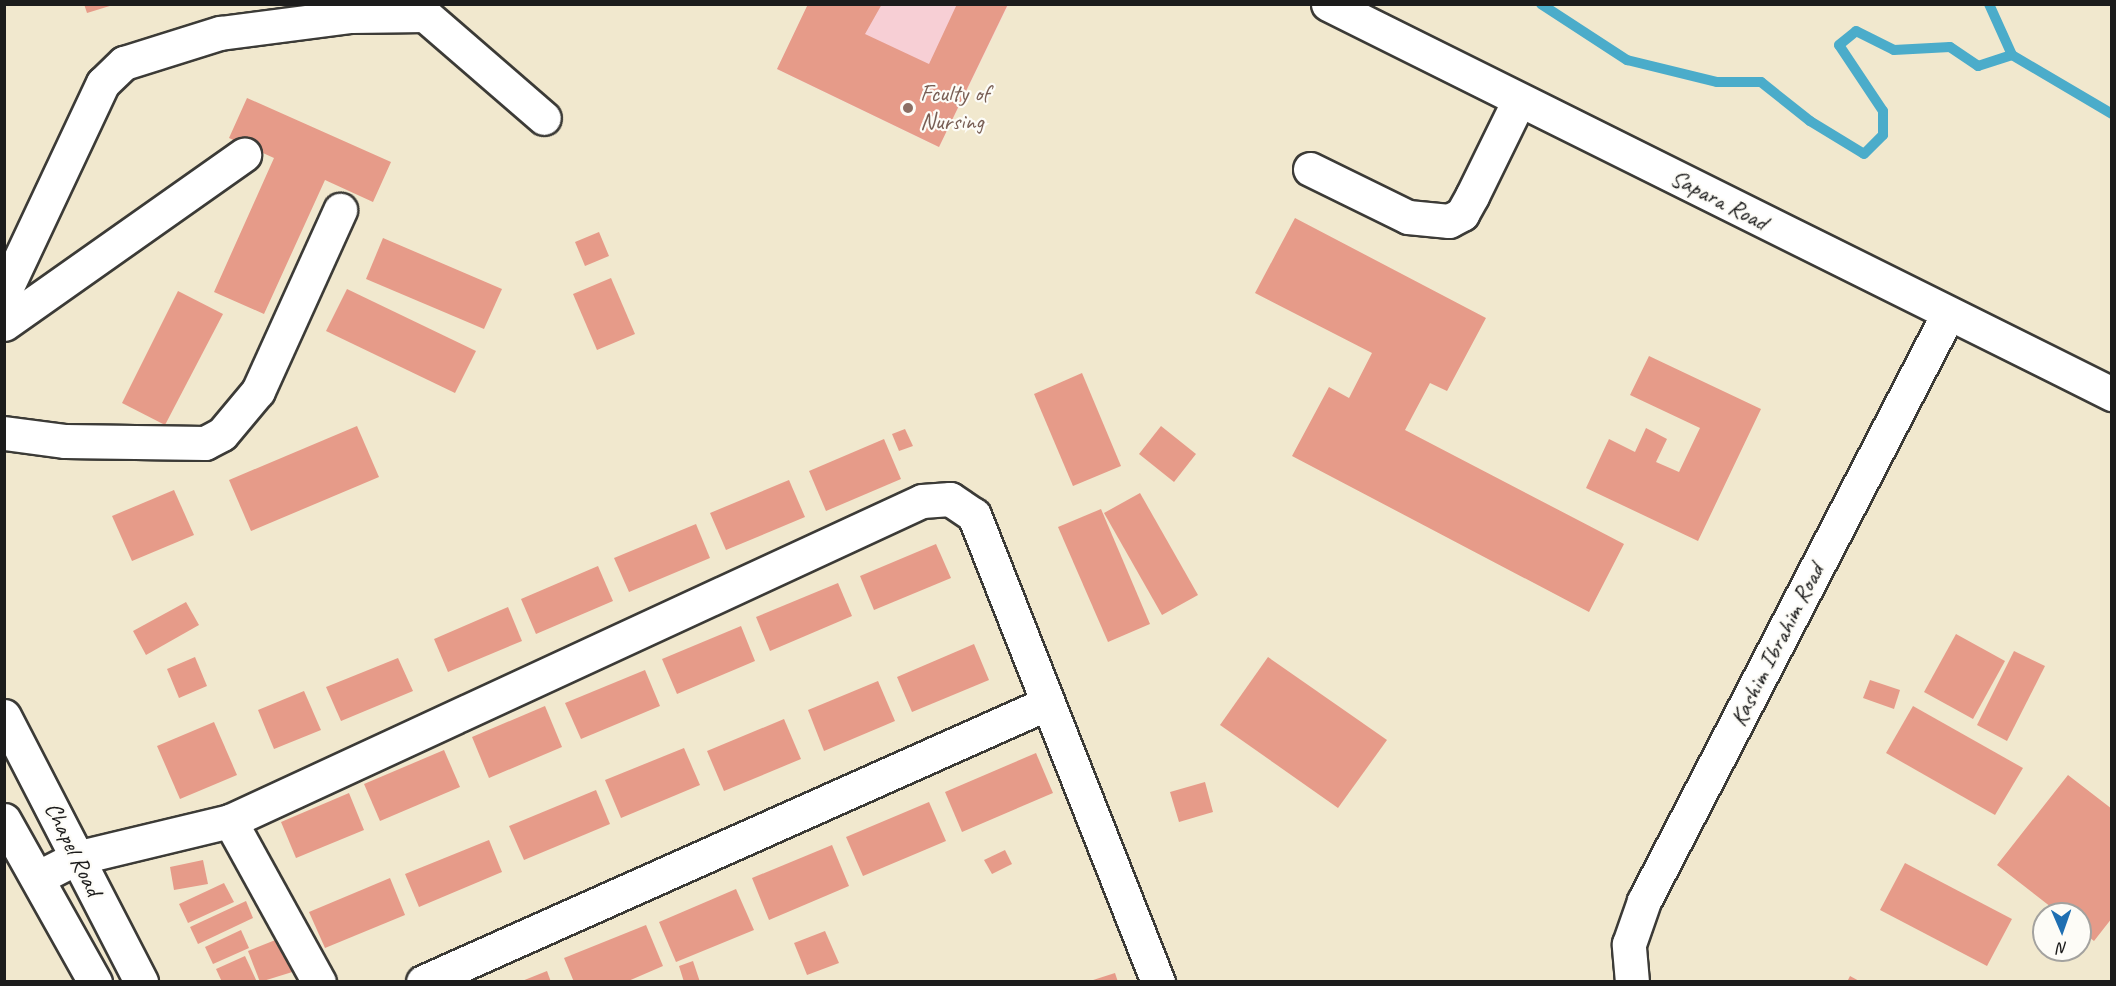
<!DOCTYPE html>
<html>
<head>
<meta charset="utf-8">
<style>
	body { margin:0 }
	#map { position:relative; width:2116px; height:986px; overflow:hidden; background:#f1e8ce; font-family:Caveat,sans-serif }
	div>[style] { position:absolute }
	.built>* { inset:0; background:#f7cfd5 }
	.stream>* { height:10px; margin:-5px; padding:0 5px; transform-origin:5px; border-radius:5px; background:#4bacca }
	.building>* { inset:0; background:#e69b89 }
	.roads { filter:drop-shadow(2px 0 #3c3b37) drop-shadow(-2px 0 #3c3b37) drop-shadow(0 2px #3c3b37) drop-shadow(0 -2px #3c3b37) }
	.minor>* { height:33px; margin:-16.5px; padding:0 16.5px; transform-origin:16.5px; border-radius:16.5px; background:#fff }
	.dots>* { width:16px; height:16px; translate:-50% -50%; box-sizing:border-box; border:3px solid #fdfcf7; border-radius:50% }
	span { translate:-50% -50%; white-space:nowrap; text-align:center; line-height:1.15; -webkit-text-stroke:4.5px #fdfcf7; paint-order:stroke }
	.education-label { font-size:24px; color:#785e54 }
	.left { translate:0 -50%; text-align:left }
	.street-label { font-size:24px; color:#1c1c1c }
	.frame { position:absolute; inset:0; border:6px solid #1c1c1c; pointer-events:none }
	.north { position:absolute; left:2032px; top:902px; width:60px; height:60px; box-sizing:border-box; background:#fdfcf7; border:2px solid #a3a29f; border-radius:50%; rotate:178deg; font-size:16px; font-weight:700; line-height:24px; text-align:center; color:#1c1c1c }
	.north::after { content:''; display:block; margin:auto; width:21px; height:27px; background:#1f6fb2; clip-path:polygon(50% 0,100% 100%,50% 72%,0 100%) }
</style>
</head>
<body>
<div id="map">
	<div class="built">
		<i style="clip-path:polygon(808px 5px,1008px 5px,939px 147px,777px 69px)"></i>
	</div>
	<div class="stream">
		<i style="left:1541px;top:4px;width:103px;rotate:33.1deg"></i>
		<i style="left:1627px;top:60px;width:93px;rotate:13.7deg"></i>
		<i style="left:1717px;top:82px;width:44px"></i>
		<i style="left:1761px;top:82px;width:63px;rotate:38.5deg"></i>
		<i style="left:1810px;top:121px;width:63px;rotate:31.4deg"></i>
		<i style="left:1864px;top:154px;width:27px;rotate:-45deg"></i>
		<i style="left:1883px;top:135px;width:24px;rotate:-90deg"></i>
		<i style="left:1883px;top:111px;width:79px;rotate:-123.7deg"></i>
		<i style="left:1839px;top:45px;width:22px;rotate:-39deg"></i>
		<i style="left:1856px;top:31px;width:42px;rotate:26.6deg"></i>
		<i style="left:1894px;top:50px;width:56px;rotate:-3.1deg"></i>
		<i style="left:1950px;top:47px;width:34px;rotate:34deg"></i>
		<i style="left:1978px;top:66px;width:36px;rotate:-18deg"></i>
		<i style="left:1989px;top:4px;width:56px;rotate:65.7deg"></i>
		<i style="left:2012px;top:55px;width:116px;rotate:30.5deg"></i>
	</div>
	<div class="building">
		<i style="clip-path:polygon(84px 4px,113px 4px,113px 5px,87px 13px)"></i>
		<i style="clip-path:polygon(808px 4px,882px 4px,865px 34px,929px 64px,957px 4px,1008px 4px,939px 147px,777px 69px)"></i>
		<i style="clip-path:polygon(247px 98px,391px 162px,373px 202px,325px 180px,264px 314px,214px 292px,274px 158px,229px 138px)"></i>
		<i style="clip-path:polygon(1295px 218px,1486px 318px,1447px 391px,1430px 383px,1405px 430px,1624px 544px,1589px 612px,1292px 456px,1329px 387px,1349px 398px,1372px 353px,1255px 293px)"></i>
		<i style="clip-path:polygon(599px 232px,609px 256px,585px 266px,575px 242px)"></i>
		<i style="clip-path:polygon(383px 238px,502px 289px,484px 329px,366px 279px)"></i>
		<i style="clip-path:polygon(611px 278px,635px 334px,597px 350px,573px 294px)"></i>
		<i style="clip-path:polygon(347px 289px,476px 351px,455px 393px,326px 331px)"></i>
		<i style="clip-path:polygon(178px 291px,223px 314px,165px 425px,122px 403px)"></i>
		<i style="clip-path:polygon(1649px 356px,1761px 409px,1698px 541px,1586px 488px,1609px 439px,1635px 452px,1646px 428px,1667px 439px,1656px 462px,1679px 472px,1700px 428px,1630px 395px)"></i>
		<i style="clip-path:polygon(1082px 373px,1121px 466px,1073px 486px,1034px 394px)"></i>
		<i style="clip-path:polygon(357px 426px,379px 477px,251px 531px,229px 480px)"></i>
		<i style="clip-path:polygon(1161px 426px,1196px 454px,1174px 482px,1139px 454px)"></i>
		<i style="clip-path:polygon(905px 429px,913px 446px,899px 451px,892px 434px)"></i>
		<i style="clip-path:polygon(884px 439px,901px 479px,826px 511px,809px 471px)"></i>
		<i style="clip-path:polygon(789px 480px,805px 517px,726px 550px,710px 513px)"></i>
		<i style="clip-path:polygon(174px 490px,194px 535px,132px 561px,112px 516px)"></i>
		<i style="clip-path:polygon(1140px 493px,1198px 595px,1162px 615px,1104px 513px)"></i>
		<i style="clip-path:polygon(1101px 509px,1150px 624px,1108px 642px,1058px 527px)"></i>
		<i style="clip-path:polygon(696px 524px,710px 558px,629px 592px,614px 558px)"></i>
		<i style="clip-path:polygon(936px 544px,951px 578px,874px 610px,860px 576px)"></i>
		<i style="clip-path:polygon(598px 566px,613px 601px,536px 634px,521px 599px)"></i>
		<i style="clip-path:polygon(838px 583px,852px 616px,770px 651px,756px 617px)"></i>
		<i style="clip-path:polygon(186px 602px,199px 625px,146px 655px,133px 631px)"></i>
		<i style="clip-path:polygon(508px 607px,522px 641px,448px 672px,434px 639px)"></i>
		<i style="clip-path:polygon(741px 626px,755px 661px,677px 694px,662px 659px)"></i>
		<i style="clip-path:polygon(1956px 634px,2005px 661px,1973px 719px,1924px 692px)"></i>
		<i style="clip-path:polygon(974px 644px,989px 680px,912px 712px,897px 677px)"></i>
		<i style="clip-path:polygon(2014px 651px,2045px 666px,2007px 741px,1977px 725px)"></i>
		<i style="clip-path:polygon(195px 657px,207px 686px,179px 698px,167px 669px)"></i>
		<i style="clip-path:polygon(1268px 657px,1387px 740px,1338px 808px,1220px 725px)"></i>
		<i style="clip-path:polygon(398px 658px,413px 691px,341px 721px,326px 687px)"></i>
		<i style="clip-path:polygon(645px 670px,660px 706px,581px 739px,565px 703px)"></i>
		<i style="clip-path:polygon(1870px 680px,1900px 690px,1894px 709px,1863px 698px)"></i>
		<i style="clip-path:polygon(878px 681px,895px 721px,824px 751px,808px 710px)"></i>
		<i style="clip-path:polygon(304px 691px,321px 730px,274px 749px,258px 710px)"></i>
		<i style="clip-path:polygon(545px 706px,562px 747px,489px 778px,472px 737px)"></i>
		<i style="clip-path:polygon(1913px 706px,2023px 768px,1995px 815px,1886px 753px)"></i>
		<i style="clip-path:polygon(784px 719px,801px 759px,724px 791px,707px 751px)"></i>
		<i style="clip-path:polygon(214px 722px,237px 775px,180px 799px,157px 746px)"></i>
		<i style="clip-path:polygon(684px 748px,700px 785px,621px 818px,605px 780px)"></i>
		<i style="clip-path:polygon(444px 750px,460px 787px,380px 821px,364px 784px)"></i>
		<i style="clip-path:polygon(1036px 753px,1053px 793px,962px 832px,945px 792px)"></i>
		<i style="clip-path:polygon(2068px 775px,2112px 809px,2112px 918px,2094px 941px,2080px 930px,2080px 914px,2060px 914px,1997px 865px)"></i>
		<i style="clip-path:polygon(1205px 782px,1213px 812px,1179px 822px,1170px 792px)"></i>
		<i style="clip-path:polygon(596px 790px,610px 824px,524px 860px,509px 826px)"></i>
		<i style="clip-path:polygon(349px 793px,364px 830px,296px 858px,281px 822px)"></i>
		<i style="clip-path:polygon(929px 802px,946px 841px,863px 876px,846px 837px)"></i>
		<i style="clip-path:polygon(489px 840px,502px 872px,419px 907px,405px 874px)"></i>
		<i style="clip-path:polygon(832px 845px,849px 886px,769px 920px,752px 878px)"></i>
		<i style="clip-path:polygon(1005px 850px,1012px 864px,992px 874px,984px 860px)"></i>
		<i style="clip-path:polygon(203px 860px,208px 884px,174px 890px,170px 867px)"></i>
		<i style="clip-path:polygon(1905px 863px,2012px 919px,1987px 966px,1880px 910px)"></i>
		<i style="clip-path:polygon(390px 878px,405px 915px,325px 948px,309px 912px)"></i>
		<i style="clip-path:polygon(224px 883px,234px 902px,188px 923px,179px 904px)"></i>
		<i style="clip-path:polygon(736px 889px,754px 930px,676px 962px,659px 922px)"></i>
		<i style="clip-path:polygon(246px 901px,253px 918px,198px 944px,190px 927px)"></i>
		<i style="clip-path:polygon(646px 925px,663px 966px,626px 982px,574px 982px,564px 958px)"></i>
		<i style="clip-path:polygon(241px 930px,249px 948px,213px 964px,205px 947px)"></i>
		<i style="clip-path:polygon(825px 931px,839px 963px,807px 975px,794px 943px)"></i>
		<i style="clip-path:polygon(288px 935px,302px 969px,260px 982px,248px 951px)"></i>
		<i style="clip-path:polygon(245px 956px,257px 982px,222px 982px,216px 969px)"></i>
		<i style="clip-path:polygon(693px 961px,700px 982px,684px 982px,679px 966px)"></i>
		<i style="clip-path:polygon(547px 971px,551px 982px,522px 982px,522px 981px)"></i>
		<i style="clip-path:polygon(1115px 973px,1118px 982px,1090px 982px,1090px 981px)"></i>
		<i style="clip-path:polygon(1850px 976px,1861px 982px,1847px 982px)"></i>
	</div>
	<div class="roads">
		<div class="minor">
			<i style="left:1328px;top:4px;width:876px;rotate:26.45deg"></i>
			<i style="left:1310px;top:169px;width:109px;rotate:26.1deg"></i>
			<i style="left:1408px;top:217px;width:41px;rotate:5.6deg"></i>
			<i style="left:1449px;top:221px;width:15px;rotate:-28deg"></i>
			<i style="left:1462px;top:214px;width:21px;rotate:-61deg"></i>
			<i style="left:1472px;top:196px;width:107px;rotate:-63.9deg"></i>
			<i style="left:4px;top:293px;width:232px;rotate:-64.8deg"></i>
			<i style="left:103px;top:83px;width:29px;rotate:-44deg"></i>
			<i style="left:124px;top:63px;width:101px;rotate:-17.4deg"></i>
			<i style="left:220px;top:33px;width:132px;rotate:-7.4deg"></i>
			<i style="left:351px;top:16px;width:74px;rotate:-0.8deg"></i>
			<i style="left:425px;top:15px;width:157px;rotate:40.9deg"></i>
			<i style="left:4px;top:324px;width:294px;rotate:-35.2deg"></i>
			<i style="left:4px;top:433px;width:62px;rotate:7.5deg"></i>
			<i style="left:65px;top:441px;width:140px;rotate:0.8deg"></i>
			<i style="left:205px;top:443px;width:19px;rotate:-28deg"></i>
			<i style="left:222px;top:434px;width:56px;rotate:-50.1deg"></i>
			<i style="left:258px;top:391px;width:199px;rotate:-65.6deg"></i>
			<i style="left:4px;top:716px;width:299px;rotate:62.7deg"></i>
			<i style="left:4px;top:820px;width:186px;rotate:60.7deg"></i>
			<i style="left:230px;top:821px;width:184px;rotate:61.1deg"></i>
			<i style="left:39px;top:877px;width:42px;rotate:-27.2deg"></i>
			<i style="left:76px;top:858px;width:158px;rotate:-13.5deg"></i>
			<i style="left:230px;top:821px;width:762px;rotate:-24.82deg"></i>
			<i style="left:922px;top:501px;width:28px;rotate:-4deg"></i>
			<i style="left:950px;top:499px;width:29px;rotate:34deg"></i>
			<i style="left:974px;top:515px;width:502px;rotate:68.5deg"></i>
			<i style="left:423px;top:982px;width:684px;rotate:-24.06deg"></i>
			<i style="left:1632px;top:982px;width:38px;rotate:-95deg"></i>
			<i style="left:1629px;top:944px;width:46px;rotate:-70.8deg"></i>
			<i style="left:1644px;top:901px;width:661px;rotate:-62.62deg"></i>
		</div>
	</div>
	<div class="dots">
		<i style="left:908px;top:108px;background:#8d6e63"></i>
	</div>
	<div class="education-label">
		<span class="left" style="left:920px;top:108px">Fculty of<br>Nursing</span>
	</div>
	<div class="street-label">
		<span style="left:1719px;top:200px;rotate:27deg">Sapara Road</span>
		<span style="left:1777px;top:645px;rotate:-63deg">Kashim Ibrahim Road</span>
		<span style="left:73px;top:849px;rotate:64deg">Chapel Road</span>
	</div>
	<div class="frame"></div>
	<div class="north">N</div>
</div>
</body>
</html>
